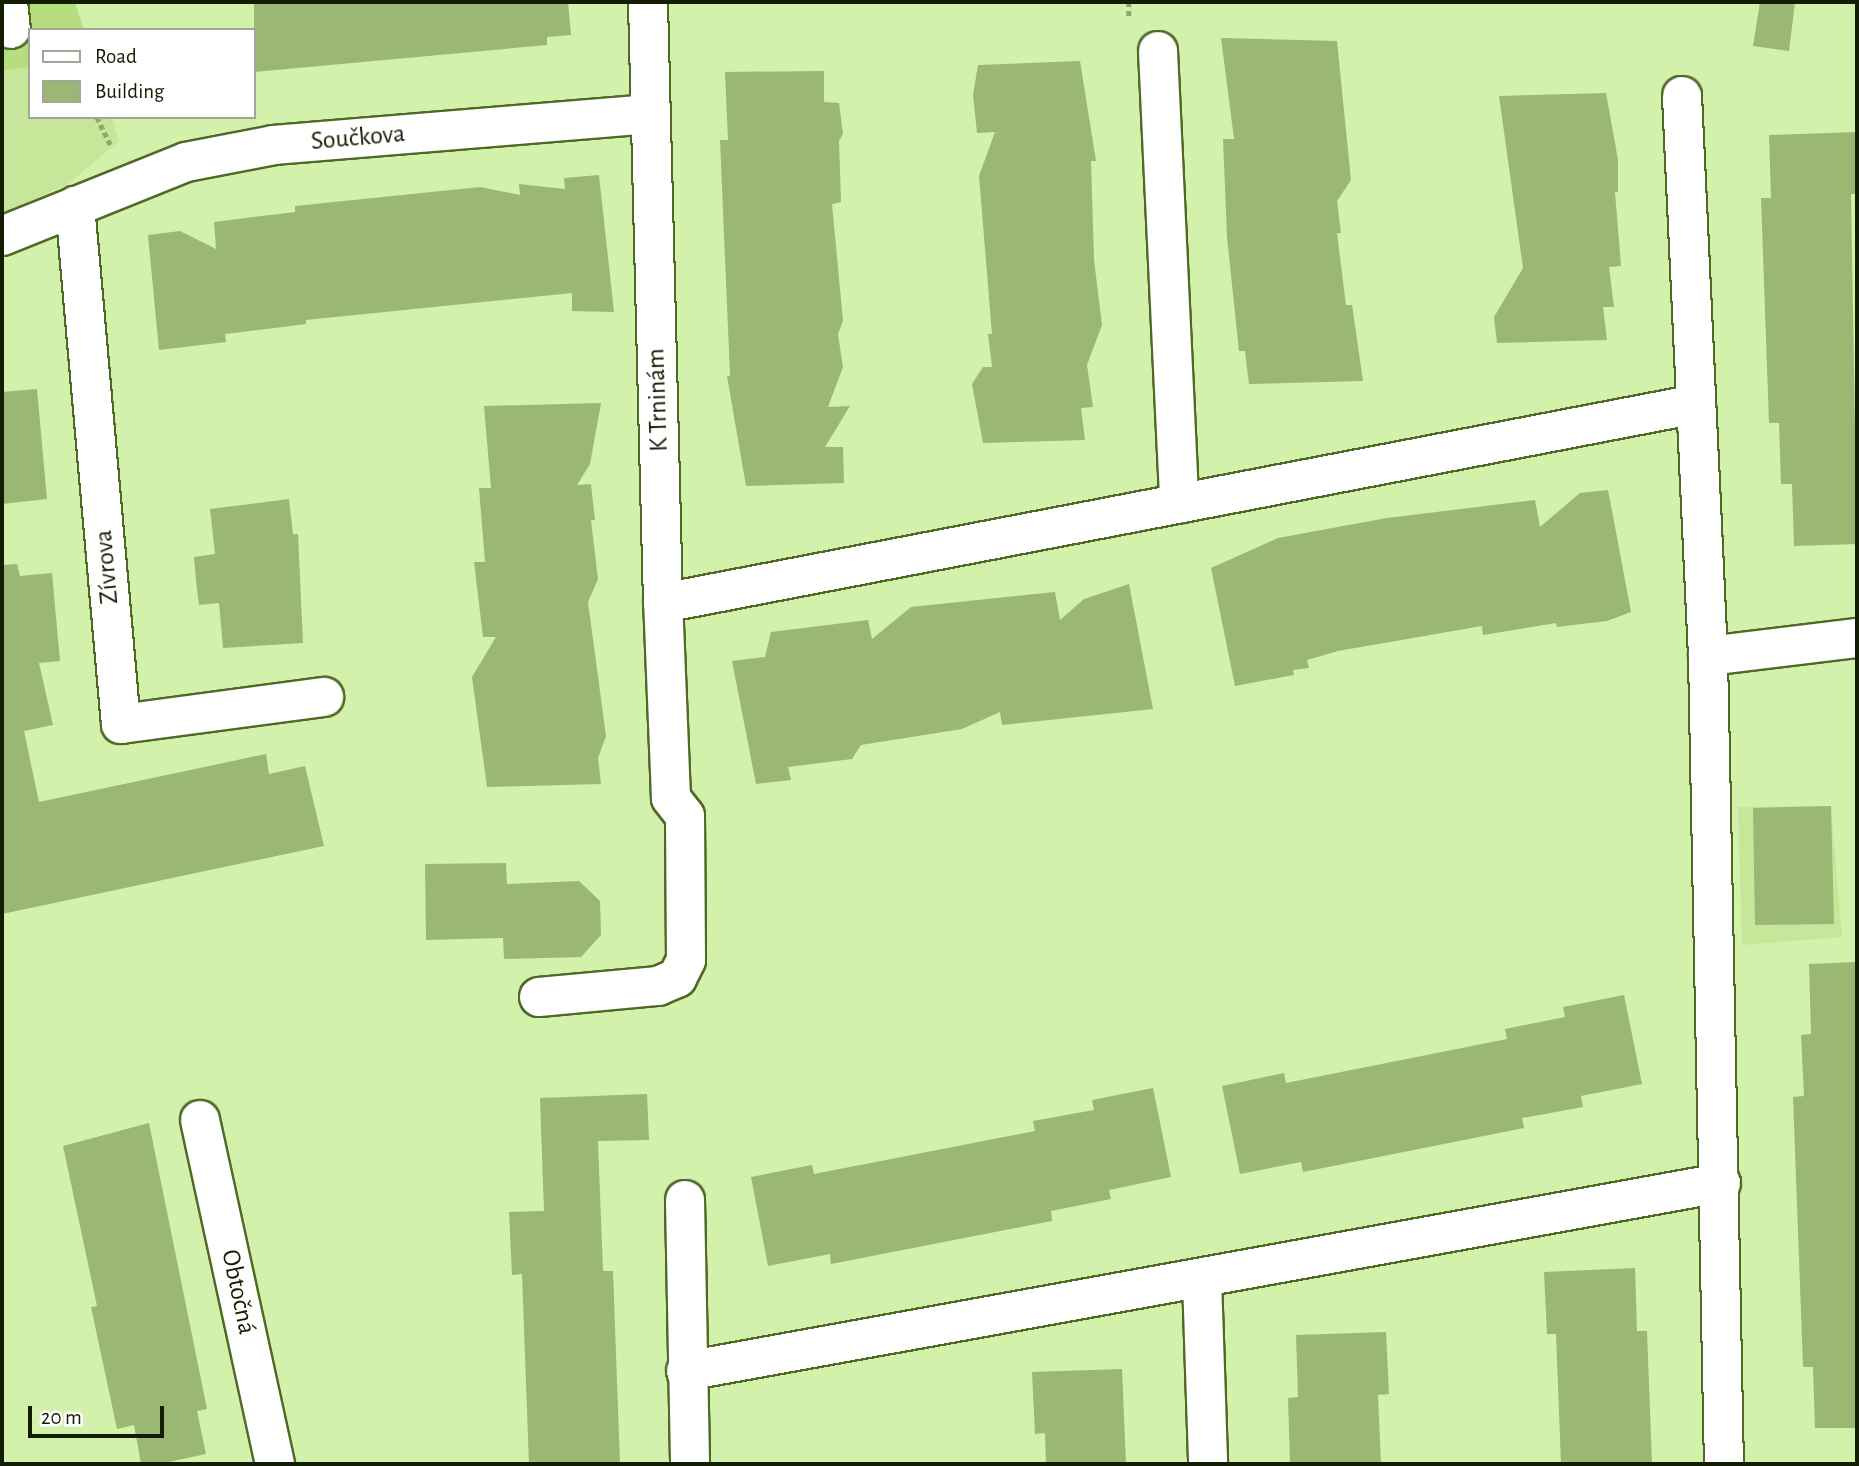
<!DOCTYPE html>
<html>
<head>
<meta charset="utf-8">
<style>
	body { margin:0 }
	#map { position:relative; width:1859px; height:1466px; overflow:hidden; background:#d2f1aa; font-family:"Alegreya Sans",sans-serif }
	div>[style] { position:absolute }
	.built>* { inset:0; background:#c6e79a }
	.green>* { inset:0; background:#b7de7e }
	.building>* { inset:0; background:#9bb774 }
	.path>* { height:4.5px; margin-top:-2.25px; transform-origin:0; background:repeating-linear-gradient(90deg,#8ea66f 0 5px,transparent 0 8.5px) }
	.roads { filter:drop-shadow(2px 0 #506927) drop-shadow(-2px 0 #506927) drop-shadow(0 2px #506927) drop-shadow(0 -2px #506927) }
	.minor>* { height:38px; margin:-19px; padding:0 19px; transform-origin:19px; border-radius:19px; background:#fff }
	span { translate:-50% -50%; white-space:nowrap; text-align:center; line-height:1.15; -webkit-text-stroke:7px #fff; paint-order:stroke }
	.street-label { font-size:26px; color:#131d03 }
	.frame { position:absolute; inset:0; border:4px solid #131d03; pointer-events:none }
	.legend { position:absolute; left:28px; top:28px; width:228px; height:91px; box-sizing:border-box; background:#fff; border:2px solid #a1a59a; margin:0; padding:9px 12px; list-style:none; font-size:21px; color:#131d03 }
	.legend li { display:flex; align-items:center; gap:14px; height:35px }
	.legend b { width:35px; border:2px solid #a1a59a }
	.scale { position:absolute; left:28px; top:1406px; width:136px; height:32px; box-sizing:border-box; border:4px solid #131d03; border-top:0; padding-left:9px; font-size:21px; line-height:24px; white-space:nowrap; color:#131d03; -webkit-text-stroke:5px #fff; paint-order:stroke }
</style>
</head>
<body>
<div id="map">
	<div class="built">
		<i style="clip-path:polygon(2px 2px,30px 30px,30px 117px,112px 117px,119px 141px,68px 184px,2px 213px)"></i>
		<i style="clip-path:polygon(1831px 806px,1842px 937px,1742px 945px,1738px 807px)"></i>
	</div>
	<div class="green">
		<i style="clip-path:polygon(21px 2px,75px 2px,84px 30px,30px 30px,30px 67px,2px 70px,2px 30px)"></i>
	</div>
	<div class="building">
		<i style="clip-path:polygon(254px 2px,568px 2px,571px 35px,547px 37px,547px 45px,254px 72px)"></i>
		<i style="clip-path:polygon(1760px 2px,1795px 2px,1789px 51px,1753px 46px)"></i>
		<i style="clip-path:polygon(1221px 38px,1337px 41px,1351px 180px,1337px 201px,1341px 233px,1337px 233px,1346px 305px,1352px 305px,1363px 381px,1249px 384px,1245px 351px,1239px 351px,1227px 237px,1223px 139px,1234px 139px)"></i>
		<i style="clip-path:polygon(1080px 61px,1096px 161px,1091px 161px,1094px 260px,1102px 325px,1087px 365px,1093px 407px,1081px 408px,1085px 440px,983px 443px,972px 384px,983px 367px,992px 367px,988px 334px,992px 334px,979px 176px,995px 132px,977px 133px,973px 95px,978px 65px)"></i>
		<i style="clip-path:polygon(824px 71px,824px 102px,839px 103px,843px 134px,839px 141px,841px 202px,832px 204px,843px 321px,838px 334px,843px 367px,828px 407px,850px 406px,825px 447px,843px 447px,844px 483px,746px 486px,727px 376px,730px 376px,720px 140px,728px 140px,725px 72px)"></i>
		<i style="clip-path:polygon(1606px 93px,1618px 160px,1618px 192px,1615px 192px,1621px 266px,1609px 267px,1614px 307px,1603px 307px,1607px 340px,1497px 343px,1494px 317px,1523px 268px,1499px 96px)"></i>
		<i style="clip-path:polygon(1857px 132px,1857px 194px,1851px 194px,1857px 544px,1794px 546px,1792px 484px,1781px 484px,1779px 423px,1769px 423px,1761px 198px,1771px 198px,1769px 135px)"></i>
		<i style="clip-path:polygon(599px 175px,614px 312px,572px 311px,572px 293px,306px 320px,306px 324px,225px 334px,226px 342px,159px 350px,148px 235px,180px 231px,216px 249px,214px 222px,295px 212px,295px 206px,480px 187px,520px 195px,519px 184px,565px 189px,564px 178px)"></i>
		<i style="clip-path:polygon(37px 389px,47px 499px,2px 504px,2px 392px)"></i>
		<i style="clip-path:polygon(601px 403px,590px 464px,577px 485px,591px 484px,595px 520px,591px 520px,598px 579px,588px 602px,606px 736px,598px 758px,601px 784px,487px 787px,472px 677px,496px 637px,483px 637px,474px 562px,485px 562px,479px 488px,491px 488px,484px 406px)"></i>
		<i style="clip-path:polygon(1608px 490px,1631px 612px,1607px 621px,1557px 627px,1556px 623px,1483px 635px,1482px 626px,1338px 651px,1307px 660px,1309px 668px,1293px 670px,1294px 675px,1235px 686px,1211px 568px,1278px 538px,1387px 518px,1535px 500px,1540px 527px,1580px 493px)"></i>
		<i style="clip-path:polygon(289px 499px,293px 534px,298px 534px,303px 643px,223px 648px,219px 603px,199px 605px,196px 581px,194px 557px,215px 554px,210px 509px)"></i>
		<i style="clip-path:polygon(17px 564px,20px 576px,52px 573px,60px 661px,39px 663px,53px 725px,24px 731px,39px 802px,266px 754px,269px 774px,305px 766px,324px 846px,2px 914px,2px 565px)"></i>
		<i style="clip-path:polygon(1129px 584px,1153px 709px,1002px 725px,1000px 712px,962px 729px,861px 745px,852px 759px,788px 767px,791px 780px,756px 784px,732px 661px,765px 657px,771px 632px,868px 620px,872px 639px,911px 607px,1055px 592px,1060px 620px,1084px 599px)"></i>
		<i style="clip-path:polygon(1831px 806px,1834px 924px,1755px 925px,1753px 808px)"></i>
		<i style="clip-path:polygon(506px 863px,507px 884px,579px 881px,600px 901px,601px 935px,581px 957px,504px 959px,503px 938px,426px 940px,425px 864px)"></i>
		<i style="clip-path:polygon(1857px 962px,1857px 1428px,1815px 1428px,1813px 1367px,1803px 1367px,1793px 1097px,1804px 1096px,1801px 1035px,1811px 1034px,1809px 964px)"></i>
		<i style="clip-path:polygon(1624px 995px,1642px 1084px,1581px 1096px,1583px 1107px,1522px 1118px,1524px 1128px,1303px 1172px,1301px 1162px,1240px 1174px,1222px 1086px,1284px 1073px,1286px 1083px,1507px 1039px,1505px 1029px,1565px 1017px,1563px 1007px)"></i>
		<i style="clip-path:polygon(1153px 1088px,1171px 1177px,1109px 1190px,1111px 1199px,1051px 1211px,1052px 1221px,831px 1264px,830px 1254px,768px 1266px,751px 1177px,812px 1165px,814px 1174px,1035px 1131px,1033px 1121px,1094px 1110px,1092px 1100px)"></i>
		<i style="clip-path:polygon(647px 1094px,649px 1140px,598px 1141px,603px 1271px,613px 1271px,620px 1464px,529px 1464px,522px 1274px,512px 1275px,509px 1212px,544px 1211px,540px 1098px)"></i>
		<i style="clip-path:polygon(149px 1123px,207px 1409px,197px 1411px,206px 1454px,159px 1464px,141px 1464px,134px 1425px,117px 1429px,91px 1307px,97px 1306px,63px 1146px)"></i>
		<i style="clip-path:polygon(1635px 1268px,1637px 1331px,1647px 1331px,1652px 1464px,1561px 1464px,1556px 1334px,1547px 1334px,1544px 1272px)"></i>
		<i style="clip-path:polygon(1386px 1332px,1389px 1394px,1378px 1395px,1381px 1464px,1290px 1464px,1288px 1398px,1298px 1397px,1296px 1335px)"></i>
		<i style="clip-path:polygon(1122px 1369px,1126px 1464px,1046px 1464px,1045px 1433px,1035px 1434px,1032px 1372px)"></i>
	</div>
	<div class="path">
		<i style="left:1129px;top:2px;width:16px;rotate:90deg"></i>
		<i style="left:97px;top:117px;width:34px;rotate:64deg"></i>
	</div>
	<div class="roads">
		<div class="minor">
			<i style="left:8px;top:2px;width:27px;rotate:84deg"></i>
			<i style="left:1158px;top:51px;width:453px;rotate:87.3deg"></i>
			<i style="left:1682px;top:96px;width:561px;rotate:87.34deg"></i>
			<i style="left:1708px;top:656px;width:808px;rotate:88.87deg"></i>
			<i style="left:75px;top:206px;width:520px;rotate:84.93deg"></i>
			<i style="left:121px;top:724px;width:205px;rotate:-7.6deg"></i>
			<i style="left:2px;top:236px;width:198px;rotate:-21.9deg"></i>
			<i style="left:186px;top:162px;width:90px;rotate:-10.9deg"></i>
			<i style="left:274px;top:145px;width:377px;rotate:-4.7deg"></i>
			<i style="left:663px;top:603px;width:1052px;rotate:-10.9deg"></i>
			<i style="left:1708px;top:656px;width:150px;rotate:-6.9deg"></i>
			<i style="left:539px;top:997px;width:120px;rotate:-5.3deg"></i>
			<i style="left:658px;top:986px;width:21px;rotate:-23deg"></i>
			<i style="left:677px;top:978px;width:20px;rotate:-63deg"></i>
			<i style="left:686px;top:960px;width:144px;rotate:-90.4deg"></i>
			<i style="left:685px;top:816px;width:23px;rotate:-128deg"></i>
			<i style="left:671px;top:798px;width:195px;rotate:-92.3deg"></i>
			<i style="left:663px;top:603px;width:601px;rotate:-91.43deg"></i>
			<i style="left:200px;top:1120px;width:352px;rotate:77.7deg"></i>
			<i style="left:685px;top:1200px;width:264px;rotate:88.9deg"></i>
			<i style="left:1202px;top:1279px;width:185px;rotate:88.1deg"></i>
			<i style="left:686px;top:1371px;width:1052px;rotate:-10.3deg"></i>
		</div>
	</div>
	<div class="street-label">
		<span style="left:358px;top:138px;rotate:-5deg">Součkova</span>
		<span style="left:658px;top:400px;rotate:-92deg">K Trninám</span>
		<span style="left:107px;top:567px;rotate:-95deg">Zívrova</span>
		<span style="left:238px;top:1292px;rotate:78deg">Obtočná</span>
	</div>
	<div class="frame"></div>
	<ul class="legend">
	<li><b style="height:9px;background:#fff"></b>Road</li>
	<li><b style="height:19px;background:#9bb774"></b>Building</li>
	</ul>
	<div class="scale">20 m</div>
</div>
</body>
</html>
